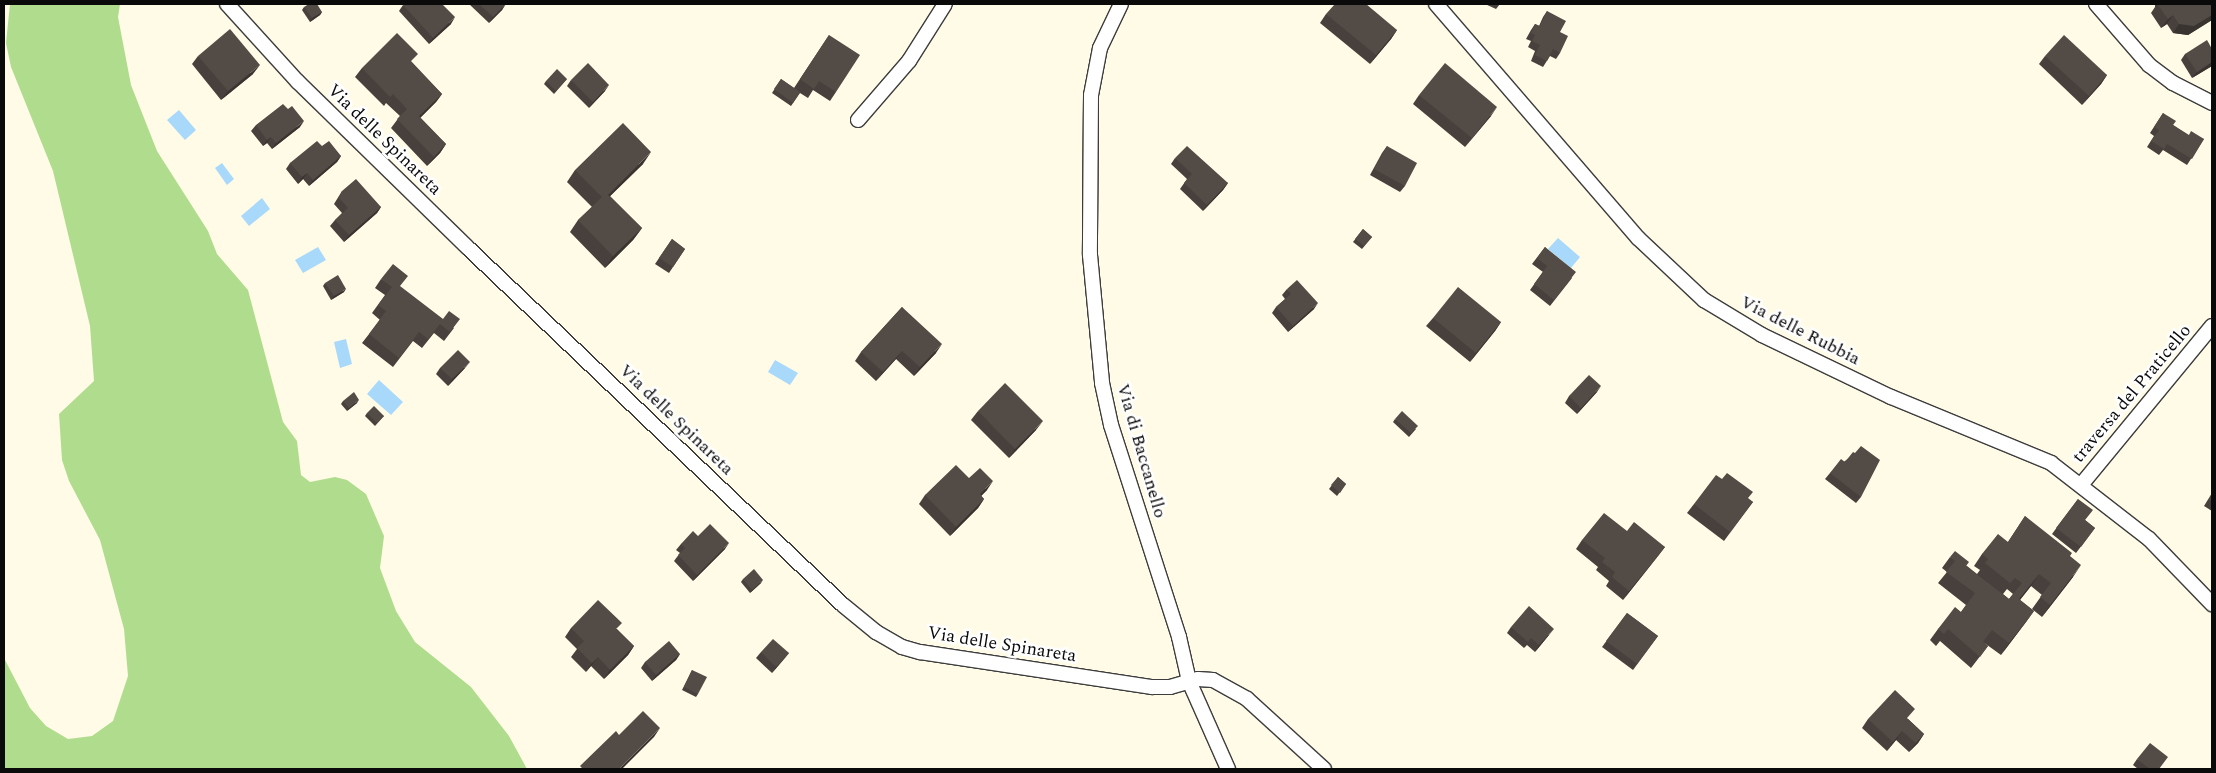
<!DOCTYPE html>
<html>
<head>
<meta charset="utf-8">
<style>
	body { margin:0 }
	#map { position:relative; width:2216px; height:773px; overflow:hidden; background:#fffbe7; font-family:Spectral,serif }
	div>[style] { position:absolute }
	.forest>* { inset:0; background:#afdd8d }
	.water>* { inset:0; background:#a8d9fa }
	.roads { filter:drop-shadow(1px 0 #3d3d3d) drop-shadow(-1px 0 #3d3d3d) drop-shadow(0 1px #3d3d3d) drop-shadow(0 -1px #3d3d3d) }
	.street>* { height:14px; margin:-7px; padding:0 7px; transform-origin:7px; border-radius:7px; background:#fff }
	.wall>* { inset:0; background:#47403c }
	.shaded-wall>* { inset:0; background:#3a3431 }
	.building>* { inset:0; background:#534b46 }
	span { translate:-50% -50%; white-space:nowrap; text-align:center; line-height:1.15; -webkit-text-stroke:5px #fff; paint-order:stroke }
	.street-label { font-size:18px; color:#0a0a0a }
	.frame { position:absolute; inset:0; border:5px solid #0a0a0a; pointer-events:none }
</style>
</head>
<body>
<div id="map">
	<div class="forest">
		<i style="clip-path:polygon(10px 4px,120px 4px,118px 17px,131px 85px,157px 151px,208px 231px,217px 254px,248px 290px,283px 422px,297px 441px,301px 475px,310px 482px,335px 477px,347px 480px,366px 494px,384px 536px,380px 568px,396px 611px,415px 642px,471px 687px,509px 736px,527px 769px,4px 769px,4px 658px,30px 708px,46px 726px,68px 739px,92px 736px,113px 721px,128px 676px,124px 629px,100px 540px,69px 481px,62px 460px,59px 414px,94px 381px,90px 326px,53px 171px,11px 67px,6px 43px)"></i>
	</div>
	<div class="water">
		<i style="clip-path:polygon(179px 110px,196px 130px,185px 140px,167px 120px)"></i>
		<i style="clip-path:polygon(222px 163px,234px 179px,227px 185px,215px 168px)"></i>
		<i style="clip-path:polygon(262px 198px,270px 209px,249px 226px,241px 216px)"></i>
		<i style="clip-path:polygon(1558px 238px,1580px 257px,1571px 268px,1548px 249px)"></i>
		<i style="clip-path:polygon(318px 247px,326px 260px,303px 273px,295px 260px)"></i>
		<i style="clip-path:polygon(346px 339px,352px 364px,340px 368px,334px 342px)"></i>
		<i style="clip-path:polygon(775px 360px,798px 373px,790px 385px,768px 372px)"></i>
		<i style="clip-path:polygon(379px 380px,403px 402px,391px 415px,367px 394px)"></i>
	</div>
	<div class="roads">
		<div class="street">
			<i style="left:227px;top:4px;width:105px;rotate:47.7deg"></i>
			<i style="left:298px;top:82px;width:236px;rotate:44.3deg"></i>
			<i style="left:467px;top:247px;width:519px;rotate:43.6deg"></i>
			<i style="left:843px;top:605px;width:43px;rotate:39.3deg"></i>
			<i style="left:876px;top:632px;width:30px;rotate:30deg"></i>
			<i style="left:902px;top:647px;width:19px;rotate:16deg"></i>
			<i style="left:920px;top:652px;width:235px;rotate:8.6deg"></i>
			<i style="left:1152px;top:687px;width:18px"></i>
			<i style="left:1170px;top:687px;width:29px;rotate:-16deg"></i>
			<i style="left:1198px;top:679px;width:15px;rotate:4deg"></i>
			<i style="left:1213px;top:680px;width:39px;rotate:29deg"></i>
			<i style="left:1247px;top:699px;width:104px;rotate:42.3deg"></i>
			<i style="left:1121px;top:4px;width:49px;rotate:115.5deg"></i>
			<i style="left:1100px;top:48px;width:48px;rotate:100.8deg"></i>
			<i style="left:1091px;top:95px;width:160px;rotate:90.4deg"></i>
			<i style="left:1090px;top:255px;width:129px;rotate:84.6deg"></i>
			<i style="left:1102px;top:383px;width:43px;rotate:77.9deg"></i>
			<i style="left:1111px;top:425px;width:223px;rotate:72.2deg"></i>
			<i style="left:1179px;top:637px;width:45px;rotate:77.2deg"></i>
			<i style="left:1189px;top:681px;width:96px;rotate:66.1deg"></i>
			<i style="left:1436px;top:4px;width:309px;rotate:49.2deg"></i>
			<i style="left:1638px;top:238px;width:91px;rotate:43.2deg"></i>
			<i style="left:1704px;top:300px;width:68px;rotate:31.1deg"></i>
			<i style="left:1762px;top:335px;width:143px;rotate:25.7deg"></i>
			<i style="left:1891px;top:397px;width:173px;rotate:22.4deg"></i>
			<i style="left:2051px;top:463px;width:124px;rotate:37.8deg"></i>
			<i style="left:2149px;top:539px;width:91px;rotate:45.9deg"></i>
			<i style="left:2096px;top:4px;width:81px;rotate:49deg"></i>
			<i style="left:2149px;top:65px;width:30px;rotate:37deg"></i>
			<i style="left:2173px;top:83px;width:44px;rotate:27.1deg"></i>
			<i style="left:858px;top:120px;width:78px;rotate:-49.2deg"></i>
			<i style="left:909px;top:61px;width:67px;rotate:-57.7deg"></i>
			<i style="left:2081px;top:485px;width:206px;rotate:-50.5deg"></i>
		</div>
	</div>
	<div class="wall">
		<i style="clip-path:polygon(469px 4px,505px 4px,502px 10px,489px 23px)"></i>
		<i style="clip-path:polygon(1485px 4px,1500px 4px,1496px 9px)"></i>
		<i style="clip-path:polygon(2155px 4px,2212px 4px,2212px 20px,2188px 35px,2173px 33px,2167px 24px,2161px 28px,2151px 13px,2155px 7px)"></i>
		<i style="clip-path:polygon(403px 5px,451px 24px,429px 44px,399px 11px)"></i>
		<i style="clip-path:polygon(304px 7px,322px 12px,320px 15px,310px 22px,302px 10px)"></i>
		<i style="clip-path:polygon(1547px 11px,1560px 32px,1560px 53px,1556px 59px,1550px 56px,1543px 67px,1531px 61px,1535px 51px,1528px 47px,1531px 41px,1526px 39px,1531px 30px,1535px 24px,1539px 26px,1543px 17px)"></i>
		<i style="clip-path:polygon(1326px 14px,1397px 30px,1391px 39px,1370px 64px,1320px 23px)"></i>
		<i style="clip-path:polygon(829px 35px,836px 92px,830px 101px,813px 90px,808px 98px,800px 93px,791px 106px,772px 93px,781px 79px,794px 88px)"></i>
		<i style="clip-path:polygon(2212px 49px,2212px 66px,2192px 78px,2181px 60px,2185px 54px)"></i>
		<i style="clip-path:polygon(198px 56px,253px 74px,221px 100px,192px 64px)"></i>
		<i style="clip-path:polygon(2045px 56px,2107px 75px,2101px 84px,2082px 105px,2039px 64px)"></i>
		<i style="clip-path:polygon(412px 63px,442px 94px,436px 102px,420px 118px,446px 144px,440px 153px,427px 166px,391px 128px,400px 116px,386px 103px,384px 106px,355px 77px,362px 68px)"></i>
		<i style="clip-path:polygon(567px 79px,554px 94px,544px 84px,546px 81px)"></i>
		<i style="clip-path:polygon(571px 80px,605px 91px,589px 108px,567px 86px)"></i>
		<i style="clip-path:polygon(1419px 95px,1491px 116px,1465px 147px,1413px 104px)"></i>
		<i style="clip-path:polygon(2163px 113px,2173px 125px,2188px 135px,2204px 139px,2187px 165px,2163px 150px,2159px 155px,2147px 147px,2154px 136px,2150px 133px)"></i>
		<i style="clip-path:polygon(256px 125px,300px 127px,272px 149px,267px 143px,263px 146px,251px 131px)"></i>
		<i style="clip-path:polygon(322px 146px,341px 156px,337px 162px,309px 186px,303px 179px,298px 184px,286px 169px,290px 163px)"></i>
		<i style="clip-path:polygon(1387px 146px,1405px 186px,1400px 192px,1370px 175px,1382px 153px)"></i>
		<i style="clip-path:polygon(1175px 158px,1228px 183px,1223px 190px,1203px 211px,1180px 189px,1187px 179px,1171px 164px)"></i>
		<i style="clip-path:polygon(643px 164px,610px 196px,642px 228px,633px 240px,605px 268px,570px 232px,578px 220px,592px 207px,567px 182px,575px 170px)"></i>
		<i style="clip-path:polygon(342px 191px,381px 207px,377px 213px,344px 242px,330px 226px,335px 220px,342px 213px,334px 204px)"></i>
		<i style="clip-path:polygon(1363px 229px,1372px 237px,1362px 249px,1353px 242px)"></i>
		<i style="clip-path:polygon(672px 239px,685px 249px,669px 273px,655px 264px)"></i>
		<i style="clip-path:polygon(1545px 247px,1572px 278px,1550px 306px,1530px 290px,1543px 272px,1532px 264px)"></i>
		<i style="clip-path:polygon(381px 279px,400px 287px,454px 328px,444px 341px,434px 333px,422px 348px,413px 341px,393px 367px,362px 343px,380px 320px,372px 313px,385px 295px,375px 288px)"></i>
		<i style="clip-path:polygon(325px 283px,344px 292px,331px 300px,323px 286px)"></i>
		<i style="clip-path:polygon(1287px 289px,1314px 309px,1288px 332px,1272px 313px,1276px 307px,1285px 299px,1282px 295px)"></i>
		<i style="clip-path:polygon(902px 307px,936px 353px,914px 376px,896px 359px,876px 381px,855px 361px,861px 352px)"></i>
		<i style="clip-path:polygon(1433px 318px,1501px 322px,1495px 331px,1470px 362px,1426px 326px)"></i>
		<i style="clip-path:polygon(440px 368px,465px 368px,448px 386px,436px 374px)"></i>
		<i style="clip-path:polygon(1597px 392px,1577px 414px,1565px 403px,1569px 396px)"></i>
		<i style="clip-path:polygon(343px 401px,357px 403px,347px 411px,341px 404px)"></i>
		<i style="clip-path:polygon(978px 411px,1036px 430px,1009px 458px,971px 420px)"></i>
		<i style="clip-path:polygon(367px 413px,384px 416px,375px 426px,365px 416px)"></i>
		<i style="clip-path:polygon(1395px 419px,1416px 429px,1409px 437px,1393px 422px)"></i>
		<i style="clip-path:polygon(1855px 453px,1861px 497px,1856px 503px,1825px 479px,1830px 473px)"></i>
		<i style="clip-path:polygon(1338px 477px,1346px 484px,1337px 496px,1329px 489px)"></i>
		<i style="clip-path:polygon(969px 478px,987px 490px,981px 496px,984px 499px,978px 508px,950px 536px,919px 504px,925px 495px)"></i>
		<i style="clip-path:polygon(2212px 493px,2212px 511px,2204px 506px)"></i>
		<i style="clip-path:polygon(1748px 499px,1753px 502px,1724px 541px,1687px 513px,1694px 504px)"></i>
		<i style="clip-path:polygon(2078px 499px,2085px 520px,2095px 528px,2076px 553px,2052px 534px)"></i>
		<i style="clip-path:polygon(evenodd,2025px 516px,2070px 557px,2073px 577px,2042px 617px,2032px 609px,2042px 595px,2031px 586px,2020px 600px,2034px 611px,2026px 622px,2001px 655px,1983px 642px,1988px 646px,1971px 668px,1940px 641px,1936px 646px,1930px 640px,1938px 629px,1961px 612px,1966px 605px,1938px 583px,1947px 572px,1942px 568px,1950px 557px,1967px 566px,1977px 574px,1980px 570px,1974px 566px,1982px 554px,2008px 542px,2025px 516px,2007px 589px,2013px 594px,2009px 599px,2003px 594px,2007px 589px)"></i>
		<i style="clip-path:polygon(1627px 531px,1665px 547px,1658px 556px,1623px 600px,1606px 586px,1609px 581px,1596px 570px,1598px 567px,1576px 549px,1582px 540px)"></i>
		<i style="clip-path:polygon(698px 536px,725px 549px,693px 581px,674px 561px,680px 553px,676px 550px,681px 544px)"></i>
		<i style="clip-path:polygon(743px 579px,761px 583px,750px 593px,741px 582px)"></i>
		<i style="clip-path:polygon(1627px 613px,1658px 636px,1633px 670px,1602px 647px)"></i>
		<i style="clip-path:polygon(1511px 627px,1549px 635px,1535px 652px,1527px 645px,1524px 648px,1507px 633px)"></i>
		<i style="clip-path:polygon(571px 628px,617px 629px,634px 646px,628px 655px,604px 679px,591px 666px,586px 672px,571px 657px,577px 649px,565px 637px)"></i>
		<i style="clip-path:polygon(761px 652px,789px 653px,784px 659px,772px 673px,756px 658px)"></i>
		<i style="clip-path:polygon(680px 654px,676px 660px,652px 681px,641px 668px,645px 662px)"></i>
		<i style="clip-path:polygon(692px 670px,698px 694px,696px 697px,682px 690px)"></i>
		<i style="clip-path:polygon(1868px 719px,1908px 719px,1924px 734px,1918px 743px,1909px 752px,1896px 740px,1887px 751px,1862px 728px)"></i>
		<i style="clip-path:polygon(2137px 759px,2159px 769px,2138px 769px,2133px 765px)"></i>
	</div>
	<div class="shaded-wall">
		<i style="clip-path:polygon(506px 4px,502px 10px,489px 23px,493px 17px)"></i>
		<i style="clip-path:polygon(322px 12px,320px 15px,310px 22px,312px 18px)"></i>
		<i style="clip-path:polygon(2173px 15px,2167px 24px,2161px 28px,2168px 19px)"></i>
		<i style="clip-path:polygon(2212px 15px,2212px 20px,2188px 35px,2173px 33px,2179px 24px)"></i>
		<i style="clip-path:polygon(455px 17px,451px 24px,429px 44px,433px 38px)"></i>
		<i style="clip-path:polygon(1397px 30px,1391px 39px,1370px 64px,1376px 55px)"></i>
		<i style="clip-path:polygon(2212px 62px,2212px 66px,2192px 78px,2197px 72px)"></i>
		<i style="clip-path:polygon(260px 65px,253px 74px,221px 100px,228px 91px)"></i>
		<i style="clip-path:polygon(2107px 75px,2101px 84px,2082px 105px,2089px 96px)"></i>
		<i style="clip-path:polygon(609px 85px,605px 91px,589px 108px,593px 102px)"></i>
		<i style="clip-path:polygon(442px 94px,436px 102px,413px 125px,419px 116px)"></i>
		<i style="clip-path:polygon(1497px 107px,1491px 116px,1465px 147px,1472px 138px)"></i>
		<i style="clip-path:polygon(304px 121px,300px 127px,272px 149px,276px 143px)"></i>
		<i style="clip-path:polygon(271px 137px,267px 143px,263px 146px,267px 140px)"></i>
		<i style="clip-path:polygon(446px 144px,440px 153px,427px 166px,434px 157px)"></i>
		<i style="clip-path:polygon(651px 152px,643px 164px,600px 206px,608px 195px)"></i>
		<i style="clip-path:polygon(341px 156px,337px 162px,309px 186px,313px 180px)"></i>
		<i style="clip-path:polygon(307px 173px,303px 179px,298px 184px,302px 177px)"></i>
		<i style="clip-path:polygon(1228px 183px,1223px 190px,1203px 211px,1207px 205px)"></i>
		<i style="clip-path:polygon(381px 207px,377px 213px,344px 242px,349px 235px)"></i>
		<i style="clip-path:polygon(642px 228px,633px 240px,605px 268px,613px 256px)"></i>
		<i style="clip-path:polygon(346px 289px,344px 292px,331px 300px,334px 296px)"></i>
		<i style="clip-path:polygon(1318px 303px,1314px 309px,1288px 332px,1293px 326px)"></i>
		<i style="clip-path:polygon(1501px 322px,1495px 331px,1470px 362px,1476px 353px)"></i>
		<i style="clip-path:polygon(942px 344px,936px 353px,914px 376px,920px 367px)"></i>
		<i style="clip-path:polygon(902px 351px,896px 359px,876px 381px,883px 372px)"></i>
		<i style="clip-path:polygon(470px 362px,465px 368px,448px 386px,452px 379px)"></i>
		<i style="clip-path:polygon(1601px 386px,1597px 392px,1577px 414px,1581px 408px)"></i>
		<i style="clip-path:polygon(359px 400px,357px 403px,347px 411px,349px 408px)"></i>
		<i style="clip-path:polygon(1043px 421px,1036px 430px,1009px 458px,1015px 449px)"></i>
		<i style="clip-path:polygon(993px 481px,987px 490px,974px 503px,980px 494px)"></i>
		<i style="clip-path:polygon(984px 499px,978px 508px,950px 536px,956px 527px)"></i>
		<i style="clip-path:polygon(729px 543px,725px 549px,693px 581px,697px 575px)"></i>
		<i style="clip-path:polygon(1665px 547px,1658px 556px,1623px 600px,1629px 591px)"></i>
		<i style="clip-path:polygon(2081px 565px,2073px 577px,2042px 617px,2050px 605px)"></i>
		<i style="clip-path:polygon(2039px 574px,2031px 586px,2011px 611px,2019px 599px)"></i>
		<i style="clip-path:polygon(763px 580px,761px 583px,750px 593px,752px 590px)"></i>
		<i style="clip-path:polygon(2034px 611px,2026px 622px,2001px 655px,2009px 643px)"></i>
		<i style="clip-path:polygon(1554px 629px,1549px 635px,1535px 652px,1539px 645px)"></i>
		<i style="clip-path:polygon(634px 646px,628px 655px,604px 679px,610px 670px)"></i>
		<i style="clip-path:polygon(789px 653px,784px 659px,772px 673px,776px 667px)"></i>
		<i style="clip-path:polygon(680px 654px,676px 660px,652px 681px,656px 675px)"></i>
		<i style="clip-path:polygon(598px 657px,591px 666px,586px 672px,592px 663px)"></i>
		<i style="clip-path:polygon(660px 728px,654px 737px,622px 769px,619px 769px)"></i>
		<i style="clip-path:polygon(1902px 731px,1896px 740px,1887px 751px,1893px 742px)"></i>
		<i style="clip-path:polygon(1924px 734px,1918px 743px,1909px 752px,1916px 743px)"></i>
	</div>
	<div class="building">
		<i style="clip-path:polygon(309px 4px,317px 4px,322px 12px,312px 18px,304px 7px)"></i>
		<i style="clip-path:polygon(404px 4px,442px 4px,455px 17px,433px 38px,403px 5px)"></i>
		<i style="clip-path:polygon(479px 4px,506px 4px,493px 17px)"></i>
		<i style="clip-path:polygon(1335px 4px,1366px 4px,1397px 30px,1376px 55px,1326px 14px)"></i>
		<i style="clip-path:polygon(2157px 4px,2212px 4px,2212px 15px,2194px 26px,2179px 24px,2173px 15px,2168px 19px)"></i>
		<i style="clip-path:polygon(1547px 11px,1566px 21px,1560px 32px,1568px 36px,1560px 53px,1553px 49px,1547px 61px,1535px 55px,1540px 45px,1532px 41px,1535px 35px,1531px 33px,1535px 24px,1540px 26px)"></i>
		<i style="clip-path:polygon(230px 29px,260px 65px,228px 91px,198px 56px)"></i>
		<i style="clip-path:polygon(397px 33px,418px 54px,411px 61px,442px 94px,419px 116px,446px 144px,434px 157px,397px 119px,407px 109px,393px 94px,390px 97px,362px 68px)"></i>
		<i style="clip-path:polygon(829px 35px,860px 55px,836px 92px,819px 81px,814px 89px,800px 79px)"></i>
		<i style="clip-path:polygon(2064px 35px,2107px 75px,2089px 96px,2045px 56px)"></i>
		<i style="clip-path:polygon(2207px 40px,2212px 49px,2212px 62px,2197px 72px,2185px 54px)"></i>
		<i style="clip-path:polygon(588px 63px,609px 85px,593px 102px,571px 80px)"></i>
		<i style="clip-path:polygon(1445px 63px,1497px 107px,1472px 138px,1419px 95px)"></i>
		<i style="clip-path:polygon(557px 69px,567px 79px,556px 91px,546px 81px)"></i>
		<i style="clip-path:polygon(781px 79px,800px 92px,793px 103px,774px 89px)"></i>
		<i style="clip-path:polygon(283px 104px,288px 109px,292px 106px,304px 121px,276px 143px,271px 137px,267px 140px,256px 125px)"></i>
		<i style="clip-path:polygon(2163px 113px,2176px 121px,2173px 125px,2189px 135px,2191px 131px,2204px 139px,2192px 159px,2167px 144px,2164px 149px,2151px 141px,2159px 130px,2154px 127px)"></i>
		<i style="clip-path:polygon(623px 123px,651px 152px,608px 195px,642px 228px,613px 256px,578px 220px,602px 197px,575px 170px)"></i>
		<i style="clip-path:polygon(317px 141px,322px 146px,329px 141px,341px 156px,313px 180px,307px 173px,302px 177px,290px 163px)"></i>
		<i style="clip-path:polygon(1187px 146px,1228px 183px,1207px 205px,1184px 183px,1192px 174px,1175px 158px)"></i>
		<i style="clip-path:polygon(1387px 146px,1417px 163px,1405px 186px,1374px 169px)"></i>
		<i style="clip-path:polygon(356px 179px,381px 207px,349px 235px,335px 220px,348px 208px,339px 198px,342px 191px)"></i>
		<i style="clip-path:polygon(1363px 229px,1372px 237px,1364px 246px,1355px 239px)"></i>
		<i style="clip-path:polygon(672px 239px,685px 249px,673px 267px,659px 258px)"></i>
		<i style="clip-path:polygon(1545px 247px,1576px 272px,1554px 300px,1534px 284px,1547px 266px,1537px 258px)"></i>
		<i style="clip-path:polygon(393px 264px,408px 276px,400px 286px,443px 319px,449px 311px,460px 319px,450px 332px,440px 324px,428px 339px,419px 332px,399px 358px,369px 334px,386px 311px,378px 305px,392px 287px,381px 279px)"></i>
		<i style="clip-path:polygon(338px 275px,346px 289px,334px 296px,325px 283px)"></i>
		<i style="clip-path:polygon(1297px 280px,1318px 303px,1293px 326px,1276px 307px,1291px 294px,1287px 289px)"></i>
		<i style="clip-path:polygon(1458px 287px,1501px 322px,1476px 353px,1433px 318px)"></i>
		<i style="clip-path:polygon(902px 307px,942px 344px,920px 367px,902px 351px,883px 372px,861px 352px)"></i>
		<i style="clip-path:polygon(458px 350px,470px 362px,452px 379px,440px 368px)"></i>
		<i style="clip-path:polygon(1589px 375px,1601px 386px,1581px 408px,1569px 396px)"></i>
		<i style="clip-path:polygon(1005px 383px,1043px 421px,1015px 449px,978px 411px)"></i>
		<i style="clip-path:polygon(354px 392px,359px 400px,349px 408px,343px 401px)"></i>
		<i style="clip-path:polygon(374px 406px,384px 416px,377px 423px,367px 413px)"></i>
		<i style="clip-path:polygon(1402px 411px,1418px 426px,1411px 433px,1395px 419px)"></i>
		<i style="clip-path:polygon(1861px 446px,1880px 460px,1861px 497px,1830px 473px,1841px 459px,1845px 462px,1853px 452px,1855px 453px)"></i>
		<i style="clip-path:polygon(956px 465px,969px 478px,980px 468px,993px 481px,980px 494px,984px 499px,956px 527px,925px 495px)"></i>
		<i style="clip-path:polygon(1727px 473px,1753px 492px,1748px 498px,1753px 502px,1730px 532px,1694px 504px,1716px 475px,1722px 479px)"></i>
		<i style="clip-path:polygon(1338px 477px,1346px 484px,1340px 493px,1331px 485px)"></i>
		<i style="clip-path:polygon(2212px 494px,2212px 502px,2209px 500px)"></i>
		<i style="clip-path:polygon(2078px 499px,2093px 510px,2085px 520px,2095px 528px,2081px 547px,2056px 528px)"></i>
		<i style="clip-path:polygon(1604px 513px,1627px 531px,1634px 522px,1665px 547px,1629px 591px,1612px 577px,1615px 572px,1602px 562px,1605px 558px,1582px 540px)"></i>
		<i style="clip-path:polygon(2025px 516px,2072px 553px,2070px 556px,2081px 565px,2050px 605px,2040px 597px,2051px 583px,2039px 574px,2019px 599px,2034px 611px,2009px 643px,1992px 630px,1983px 642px,1988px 646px,1980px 657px,1948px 629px,1944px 634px,1938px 629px,1955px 607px,1961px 612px,1975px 593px,1946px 572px,1955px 561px,1950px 557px,1955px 551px,1969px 562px,1966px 566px,2009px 599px,2022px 583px,2015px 578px,2010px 583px,1985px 563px,1988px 559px,1982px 554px,1998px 534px,2008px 542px)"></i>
		<i style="clip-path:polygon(710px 524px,729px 543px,697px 575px,678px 555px,685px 548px,681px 544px,693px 531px,698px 536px)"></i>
		<i style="clip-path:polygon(754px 569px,763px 580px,752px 590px,743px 579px)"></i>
		<i style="clip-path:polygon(598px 600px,622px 623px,616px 629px,634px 646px,610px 670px,598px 657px,592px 663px,577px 648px,584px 641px,571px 628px)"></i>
		<i style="clip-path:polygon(1529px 606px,1554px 629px,1539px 645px,1531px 638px,1528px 642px,1511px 627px)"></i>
		<i style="clip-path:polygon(1627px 613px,1658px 636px,1637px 664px,1606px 641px)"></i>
		<i style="clip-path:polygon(773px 639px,789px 653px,776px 667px,761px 652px)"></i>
		<i style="clip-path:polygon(669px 641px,680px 654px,656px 675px,645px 662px)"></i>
		<i style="clip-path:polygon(692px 670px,707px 677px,698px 694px,684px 687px)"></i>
		<i style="clip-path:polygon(1895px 690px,1915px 709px,1907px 718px,1924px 734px,1916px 743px,1902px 731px,1893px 742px,1868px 719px)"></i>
		<i style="clip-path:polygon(643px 711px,660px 728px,619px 769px,583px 769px,580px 766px,616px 731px,619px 735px)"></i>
		<i style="clip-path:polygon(2150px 743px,2168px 757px,2159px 769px,2150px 769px,2137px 759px)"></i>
	</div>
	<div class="street-label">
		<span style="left:384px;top:140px;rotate:44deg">Via delle Spinareta</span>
		<span style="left:1800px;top:331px;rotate:27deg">Via delle Rubbia</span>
		<span style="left:2132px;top:394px;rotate:-50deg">traversa del Praticello</span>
		<span style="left:676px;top:420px;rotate:44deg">Via delle Spinareta</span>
		<span style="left:1141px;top:451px;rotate:74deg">Via di Baccanello</span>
		<span style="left:1002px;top:645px;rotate:9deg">Via delle Spinareta</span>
	</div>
	<div class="frame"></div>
</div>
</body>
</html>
